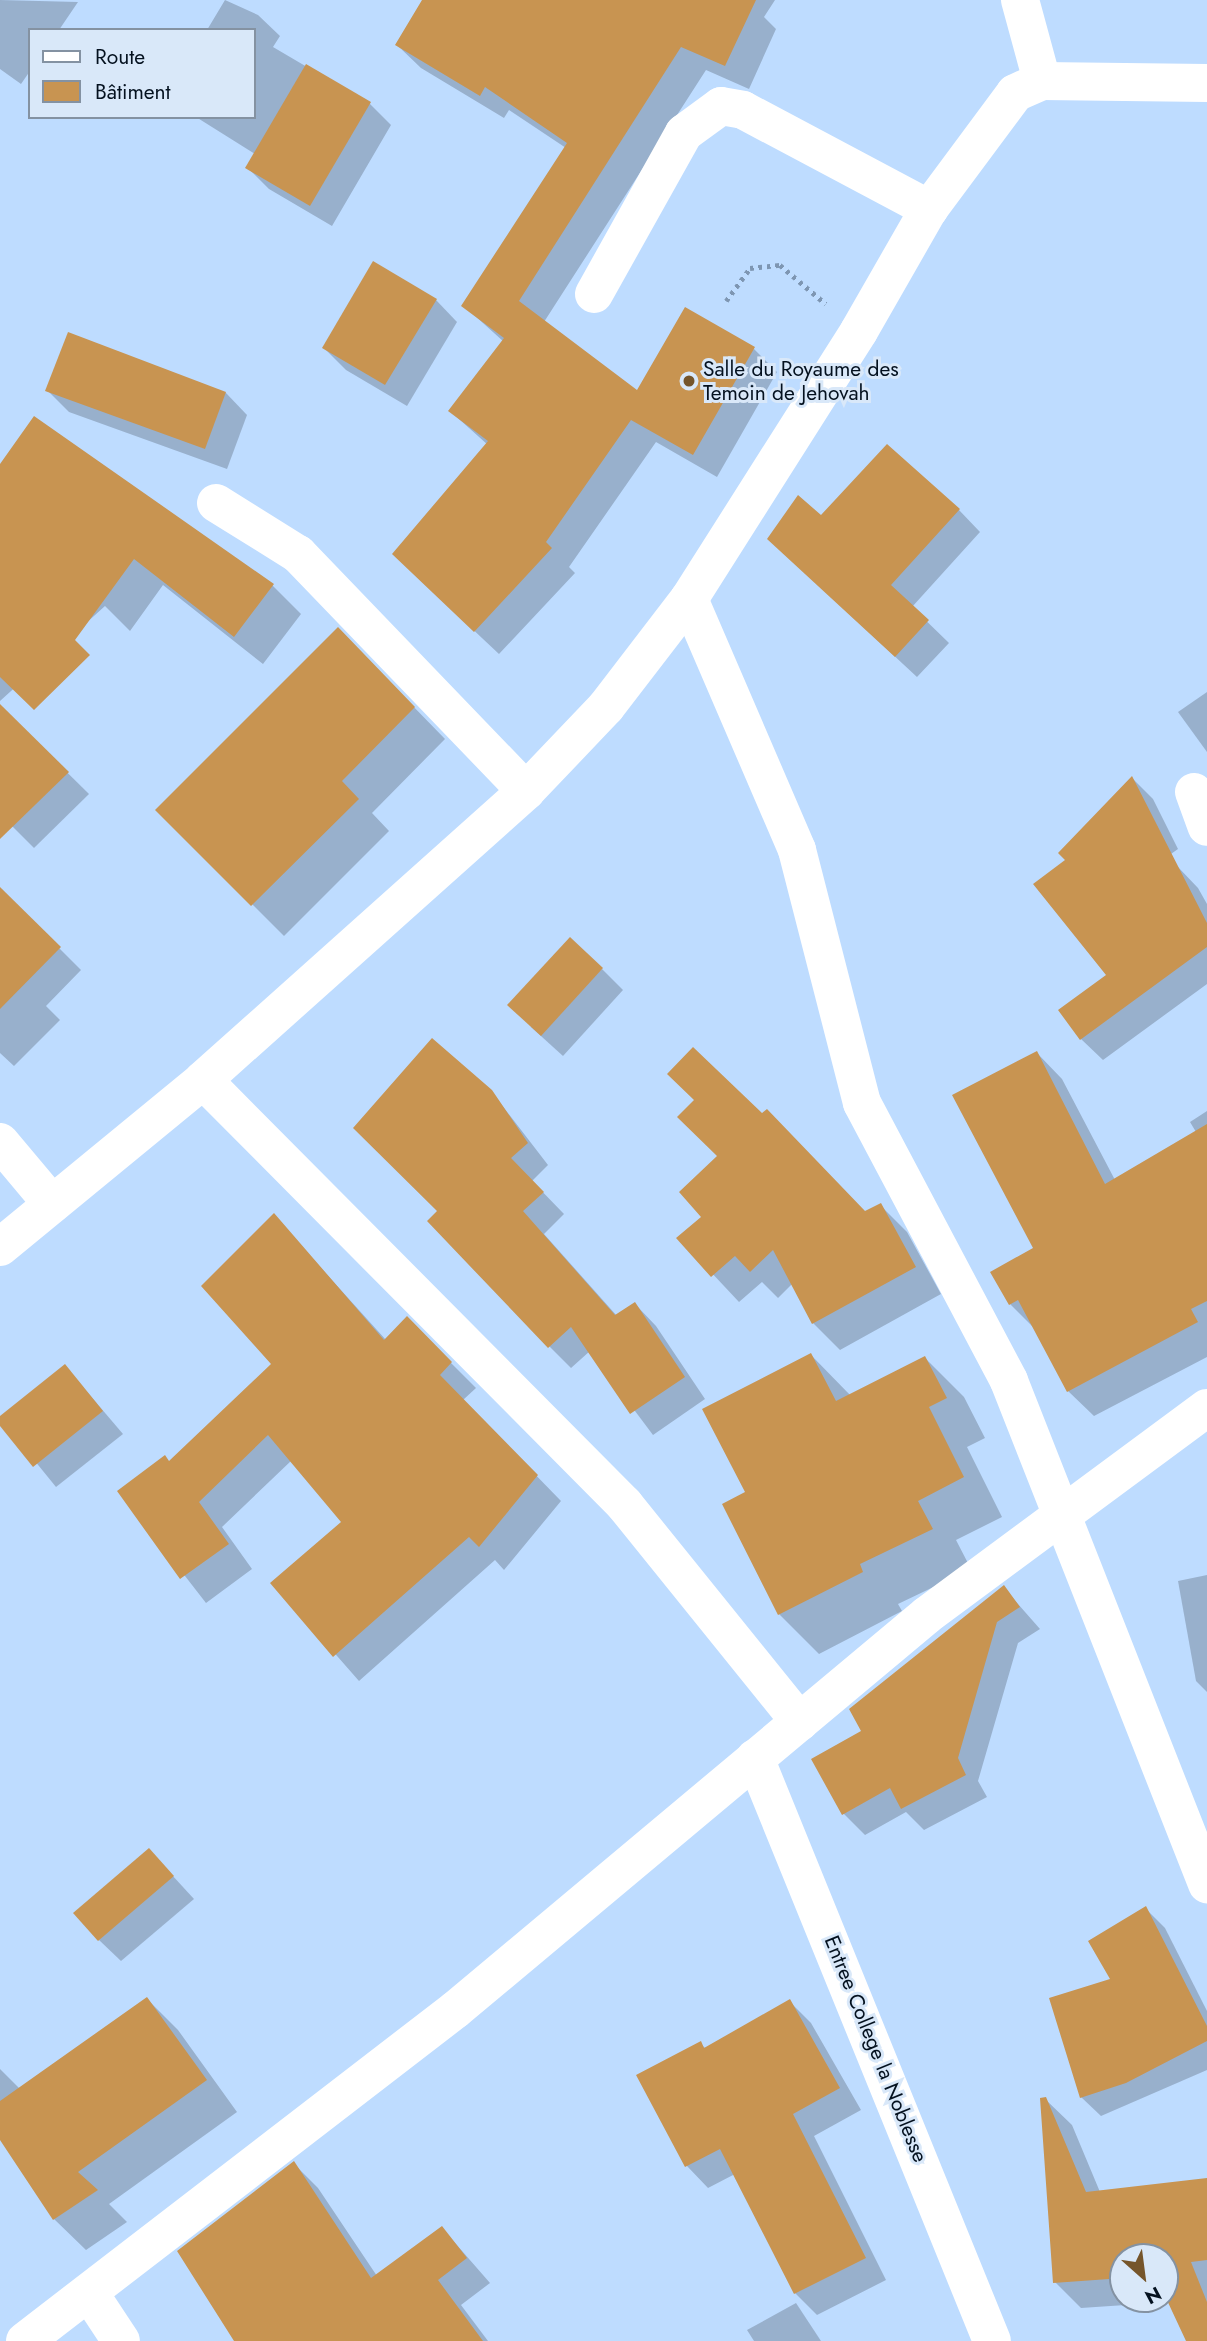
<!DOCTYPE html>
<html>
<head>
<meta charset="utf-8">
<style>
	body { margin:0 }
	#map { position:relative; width:1207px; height:2341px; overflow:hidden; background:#bedcff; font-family:Jost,sans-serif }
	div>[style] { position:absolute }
	.shadow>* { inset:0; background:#0003 }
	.building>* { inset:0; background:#c89451 }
	.path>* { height:4.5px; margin-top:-2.25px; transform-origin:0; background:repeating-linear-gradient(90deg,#7e96b2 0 3.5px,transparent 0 8.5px) }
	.street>* { height:38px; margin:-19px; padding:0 19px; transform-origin:19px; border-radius:19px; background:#fff }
	.dots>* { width:19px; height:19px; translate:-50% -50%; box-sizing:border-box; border:4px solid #d9e8f9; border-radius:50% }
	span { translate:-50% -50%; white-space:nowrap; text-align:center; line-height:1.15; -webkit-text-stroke:6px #d9e8f9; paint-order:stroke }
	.poi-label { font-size:21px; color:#04111f }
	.left { translate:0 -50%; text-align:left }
	.street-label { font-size:21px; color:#04111f }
	.legend { position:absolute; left:28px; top:28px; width:228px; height:91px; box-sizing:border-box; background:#d9e8f9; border:2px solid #8492a2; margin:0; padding:9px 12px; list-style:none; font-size:21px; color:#04111f }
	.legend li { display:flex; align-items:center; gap:14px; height:35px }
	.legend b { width:35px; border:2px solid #8492a2 }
	.north { position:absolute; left:1109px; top:2243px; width:70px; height:70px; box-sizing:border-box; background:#d9e8f9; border:2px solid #8492a2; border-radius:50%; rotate:152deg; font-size:19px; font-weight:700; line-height:28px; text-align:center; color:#04111f }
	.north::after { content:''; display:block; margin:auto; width:24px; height:32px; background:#75552b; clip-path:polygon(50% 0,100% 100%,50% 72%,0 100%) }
</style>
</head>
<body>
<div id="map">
	<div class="shadow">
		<i style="clip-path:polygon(0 0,78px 2px,59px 30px,30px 30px,30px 71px,21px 84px,0 69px)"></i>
		<i style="clip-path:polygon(225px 0,258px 15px,280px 36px,273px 47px,370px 104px,391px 125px,332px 226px,269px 189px,247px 167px,255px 154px,196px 117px,254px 117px,254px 30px,207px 30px)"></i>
		<i style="clip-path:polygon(424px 0,775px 0,764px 17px,776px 29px,749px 89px,706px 70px,544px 322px,638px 393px,754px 349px,777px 372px,717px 477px,656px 442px,569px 567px,575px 573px,499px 654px,417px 577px,488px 445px,450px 411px,504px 342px,463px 305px,566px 148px,509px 110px,504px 118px,421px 68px,397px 45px)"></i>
		<i style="clip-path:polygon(436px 300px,457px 322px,407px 406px,346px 370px,324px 348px)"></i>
		<i style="clip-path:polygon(69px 334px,226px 393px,247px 415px,227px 469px,69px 412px,47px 390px)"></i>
		<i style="clip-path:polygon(34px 418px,273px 586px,301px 614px,263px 664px,163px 585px,130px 631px,105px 606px,0 701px,0 468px)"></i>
		<i style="clip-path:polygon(959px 510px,980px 532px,912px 607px,949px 643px,917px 677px,791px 560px,821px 518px)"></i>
		<i style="clip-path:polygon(369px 661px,445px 739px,372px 813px,389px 831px,284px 936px,158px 810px)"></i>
		<i style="clip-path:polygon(1207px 692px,1207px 752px,1178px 712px)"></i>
		<i style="clip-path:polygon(17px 723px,89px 794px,34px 848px,0 814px,0 740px)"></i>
		<i style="clip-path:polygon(1132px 778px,1153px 799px,1178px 849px,1137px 878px,1177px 866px,1198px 888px,1207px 904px,1207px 984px,1103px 1060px,1081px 1039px,1108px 975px)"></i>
		<i style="clip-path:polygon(16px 905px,81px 970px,46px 1006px,60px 1020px,14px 1066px,0 1053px,0 922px)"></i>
		<i style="clip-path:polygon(602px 969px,623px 990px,563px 1056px,531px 1027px)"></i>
		<i style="clip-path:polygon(1037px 1053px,1062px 1079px,1115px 1180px,1196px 1132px,1190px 1122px,1207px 1111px,1207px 1357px,1094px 1416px,1068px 1391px,1036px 1330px,1010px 1304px,1035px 1249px)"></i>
		<i style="clip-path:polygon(491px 1091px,548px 1165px,532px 1181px,564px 1214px,544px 1234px,617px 1316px,635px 1304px,656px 1326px,705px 1399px,653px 1435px,590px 1351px,571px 1368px,549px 1346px,439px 1211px)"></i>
		<i style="clip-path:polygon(880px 1205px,907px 1232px,941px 1294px,840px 1350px,813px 1323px,792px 1284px,778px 1298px,762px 1282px,739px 1302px,679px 1238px,866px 1213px)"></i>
		<i style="clip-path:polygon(274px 1216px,386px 1340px,407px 1319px,476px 1388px,463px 1400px,561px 1501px,504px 1570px,495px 1560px,359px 1681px,273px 1583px,344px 1523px,292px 1460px,222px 1527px,252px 1569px,206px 1603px,119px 1491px,170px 1462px,274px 1364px)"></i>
		<i style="clip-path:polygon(811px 1355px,851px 1396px,925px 1358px,964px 1397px,985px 1438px,967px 1447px,1002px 1517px,956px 1540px,971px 1569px,898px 1604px,902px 1611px,819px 1654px,779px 1614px,724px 1505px,748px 1493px)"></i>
		<i style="clip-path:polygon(65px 1366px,123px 1434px,56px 1487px,0 1418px)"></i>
		<i style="clip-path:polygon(1207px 1575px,1207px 1692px,1196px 1681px,1178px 1581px)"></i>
		<i style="clip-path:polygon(1004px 1588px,1040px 1629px,1018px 1643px,978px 1781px,987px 1797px,924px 1830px,906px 1812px,865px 1835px,843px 1813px,863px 1732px)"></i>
		<i style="clip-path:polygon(149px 1850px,194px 1899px,121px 1961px,99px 1940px)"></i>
		<i style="clip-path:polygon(1145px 1908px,1165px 1928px,1207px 2011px,1207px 2070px,1101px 2116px,1081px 2097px,1113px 1980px)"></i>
		<i style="clip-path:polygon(147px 1999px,178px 2030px,237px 2112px,109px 2204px,127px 2222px,86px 2250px,54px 2219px,0 2137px,0 2069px,20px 2089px)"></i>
		<i style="clip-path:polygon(789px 2001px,811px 2023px,861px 2110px,814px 2136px,886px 2280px,817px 2315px,795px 2293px,735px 2174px,708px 2188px,687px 2166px,639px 2076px,700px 2043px,706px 2049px)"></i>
		<i style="clip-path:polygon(evenodd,1045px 2099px,1072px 2125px,1100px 2192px,1207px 2179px,1207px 2341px,1188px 2341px,1170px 2302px,1081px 2308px,1055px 2282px,1045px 2099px,1123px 2257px,1165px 2257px,1165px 2299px,1123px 2299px,1123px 2257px)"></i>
		<i style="clip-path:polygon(294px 2164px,318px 2188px,377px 2276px,442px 2228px,490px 2283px,461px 2305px,488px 2341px,236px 2341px)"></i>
		<i style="clip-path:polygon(796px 2303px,821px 2341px,754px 2341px,747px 2330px)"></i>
	</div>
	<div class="building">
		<i style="clip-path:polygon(422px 0,756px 0,725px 66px,681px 47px,519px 301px,637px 390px,685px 307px,755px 347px,693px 455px,631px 420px,546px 542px,552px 548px,474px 632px,392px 554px,488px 441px,448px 411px,504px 338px,461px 306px,567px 143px,485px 87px,480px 96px,395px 45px)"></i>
		<i style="clip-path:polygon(306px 64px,371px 102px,310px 206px,245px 168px)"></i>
		<i style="clip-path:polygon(373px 261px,437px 299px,385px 385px,322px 348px)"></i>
		<i style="clip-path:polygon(68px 332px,226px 392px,205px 449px,45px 391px)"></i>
		<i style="clip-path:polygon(34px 416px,274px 584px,234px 637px,134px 559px,75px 640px,90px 655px,34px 710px,0 677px,0 464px)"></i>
		<i style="clip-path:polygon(887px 444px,960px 509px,891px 585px,929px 620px,895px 657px,767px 539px,798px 495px,821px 515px)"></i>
		<i style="clip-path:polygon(338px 627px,415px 707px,342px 781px,359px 799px,251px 906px,155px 810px)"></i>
		<i style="clip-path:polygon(0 704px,69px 772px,0 839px)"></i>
		<i style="clip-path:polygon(1132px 776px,1207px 923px,1207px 947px,1080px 1040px,1058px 1010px,1106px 975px,1033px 884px,1065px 860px,1058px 853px)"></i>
		<i style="clip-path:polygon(0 887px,61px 947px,0 1009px)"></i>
		<i style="clip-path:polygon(570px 937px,603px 968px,541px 1036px,507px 1005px)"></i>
		<i style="clip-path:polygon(432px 1038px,492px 1090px,528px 1143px,511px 1158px,544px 1192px,523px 1211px,615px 1315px,635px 1302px,685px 1377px,630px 1414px,571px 1327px,548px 1348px,427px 1221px,437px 1211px,353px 1128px)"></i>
		<i style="clip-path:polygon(693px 1047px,762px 1113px,767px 1109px,865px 1211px,881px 1203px,916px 1267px,812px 1324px,773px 1250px,750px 1272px,735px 1256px,711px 1277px,676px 1238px,701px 1217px,679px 1192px,717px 1156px,677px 1117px,694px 1100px,667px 1074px)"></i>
		<i style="clip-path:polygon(1037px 1051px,1105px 1184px,1207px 1124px,1207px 1301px,1191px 1309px,1198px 1322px,1067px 1392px,1018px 1300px,1009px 1305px,990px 1272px,1033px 1248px,952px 1095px)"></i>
		<i style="clip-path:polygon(274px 1213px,384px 1340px,407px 1316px,452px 1362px,440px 1375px,538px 1475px,479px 1547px,469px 1537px,333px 1657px,270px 1583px,341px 1522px,268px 1435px,199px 1502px,229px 1544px,180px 1579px,117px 1491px,165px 1455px,169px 1461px,271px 1364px,201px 1286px)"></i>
		<i style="clip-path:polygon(811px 1353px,836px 1401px,925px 1356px,947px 1398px,929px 1407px,964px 1477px,918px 1501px,933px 1529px,860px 1564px,863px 1572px,778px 1615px,722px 1504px,745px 1492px,702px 1409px)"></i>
		<i style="clip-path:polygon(65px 1364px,103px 1411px,33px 1467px,0 1426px,0 1416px)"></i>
		<i style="clip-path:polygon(1004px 1585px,1020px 1607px,997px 1622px,958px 1758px,966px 1775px,901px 1809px,890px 1788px,842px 1815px,811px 1759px,861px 1731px,849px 1709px)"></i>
		<i style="clip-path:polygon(149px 1848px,174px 1876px,98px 1941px,73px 1913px)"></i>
		<i style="clip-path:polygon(1146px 1906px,1207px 2026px,1207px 2041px,1126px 2083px,1080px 2098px,1049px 1998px,1110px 1979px,1088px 1941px)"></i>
		<i style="clip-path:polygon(147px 1997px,207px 2080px,78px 2172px,98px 2190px,53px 2220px,0 2140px,0 2101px)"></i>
		<i style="clip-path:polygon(790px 1999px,840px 2088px,793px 2114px,866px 2258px,794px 2294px,720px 2149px,685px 2167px,636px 2075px,701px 2041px,704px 2048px)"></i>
		<i style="clip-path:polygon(1046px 2097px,1086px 2192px,1207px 2178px,1207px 2260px,1191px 2262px,1207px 2302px,1207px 2341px,1186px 2341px,1165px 2296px,1165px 2257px,1123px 2257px,1123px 2278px,1053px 2283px,1040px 2098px)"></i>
		<i style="clip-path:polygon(294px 2161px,371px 2278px,442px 2226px,467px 2258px,438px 2280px,483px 2341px,234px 2341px,177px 2251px)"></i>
	</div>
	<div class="path">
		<i style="left:726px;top:301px;width:41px;rotate:-54deg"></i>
		<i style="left:750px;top:268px;width:30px;rotate:-6deg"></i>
		<i style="left:780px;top:265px;width:60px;rotate:40.3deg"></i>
	</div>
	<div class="street">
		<i style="left:1020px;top:0;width:84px;rotate:74.8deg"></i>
		<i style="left:594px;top:294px;width:184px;rotate:-60.8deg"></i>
		<i style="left:684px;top:133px;width:46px;rotate:-36.1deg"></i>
		<i style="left:721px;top:106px;width:22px;rotate:10deg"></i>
		<i style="left:743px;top:110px;width:211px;rotate:28deg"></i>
		<i style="left:216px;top:503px;width:97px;rotate:31.9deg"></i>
		<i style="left:298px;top:554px;width:329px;rotate:46.1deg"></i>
		<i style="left:689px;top:599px;width:273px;rotate:66.7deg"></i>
		<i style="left:797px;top:850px;width:261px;rotate:75.6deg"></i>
		<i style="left:862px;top:1103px;width:314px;rotate:62.1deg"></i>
		<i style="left:1009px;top:1381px;width:541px;rotate:68.51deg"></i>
		<i style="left:1194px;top:792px;width:37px;rotate:70deg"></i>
		<i style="left:203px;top:1080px;width:598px;rotate:45.2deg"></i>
		<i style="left:624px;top:1504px;width:280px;rotate:51.1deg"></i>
		<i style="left:0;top:1142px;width:81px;rotate:50deg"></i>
		<i style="left:0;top:1247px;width:263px;rotate:-39.4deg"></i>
		<i style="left:203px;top:1080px;width:433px;rotate:-41.8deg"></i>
		<i style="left:526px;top:791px;width:116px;rotate:-46.4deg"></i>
		<i style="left:606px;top:707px;width:136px;rotate:-52.5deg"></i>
		<i style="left:689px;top:599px;width:317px;rotate:-57.6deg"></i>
		<i style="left:859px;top:331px;width:141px;rotate:-60.2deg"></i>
		<i style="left:929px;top:209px;width:144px;rotate:-53.4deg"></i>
		<i style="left:1015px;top:93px;width:30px;rotate:-24deg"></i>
		<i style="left:1042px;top:81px;width:165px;rotate:0.7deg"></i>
		<i style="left:755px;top:1758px;width:629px;rotate:67.88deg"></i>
		<i style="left:90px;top:2294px;width:56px;rotate:56.6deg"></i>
		<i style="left:25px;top:2341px;width:543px;rotate:-37.59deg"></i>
		<i style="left:455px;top:2010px;width:615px;rotate:-39.92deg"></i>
		<i style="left:927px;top:1615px;width:348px;rotate:-36.5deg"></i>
	</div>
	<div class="dots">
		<i style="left:689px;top:381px;background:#75552b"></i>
	</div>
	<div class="poi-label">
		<span class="left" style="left:703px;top:381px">Salle du Royaume des<br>Temoin de Jehovah</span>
	</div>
	<div class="street-label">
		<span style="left:876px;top:2049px;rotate:68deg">Entree College la Noblesse</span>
	</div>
	<ul class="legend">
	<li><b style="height:9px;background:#fff"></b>Route</li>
	<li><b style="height:19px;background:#c89451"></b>Bâtiment</li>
	</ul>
	<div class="north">N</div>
</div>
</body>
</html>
